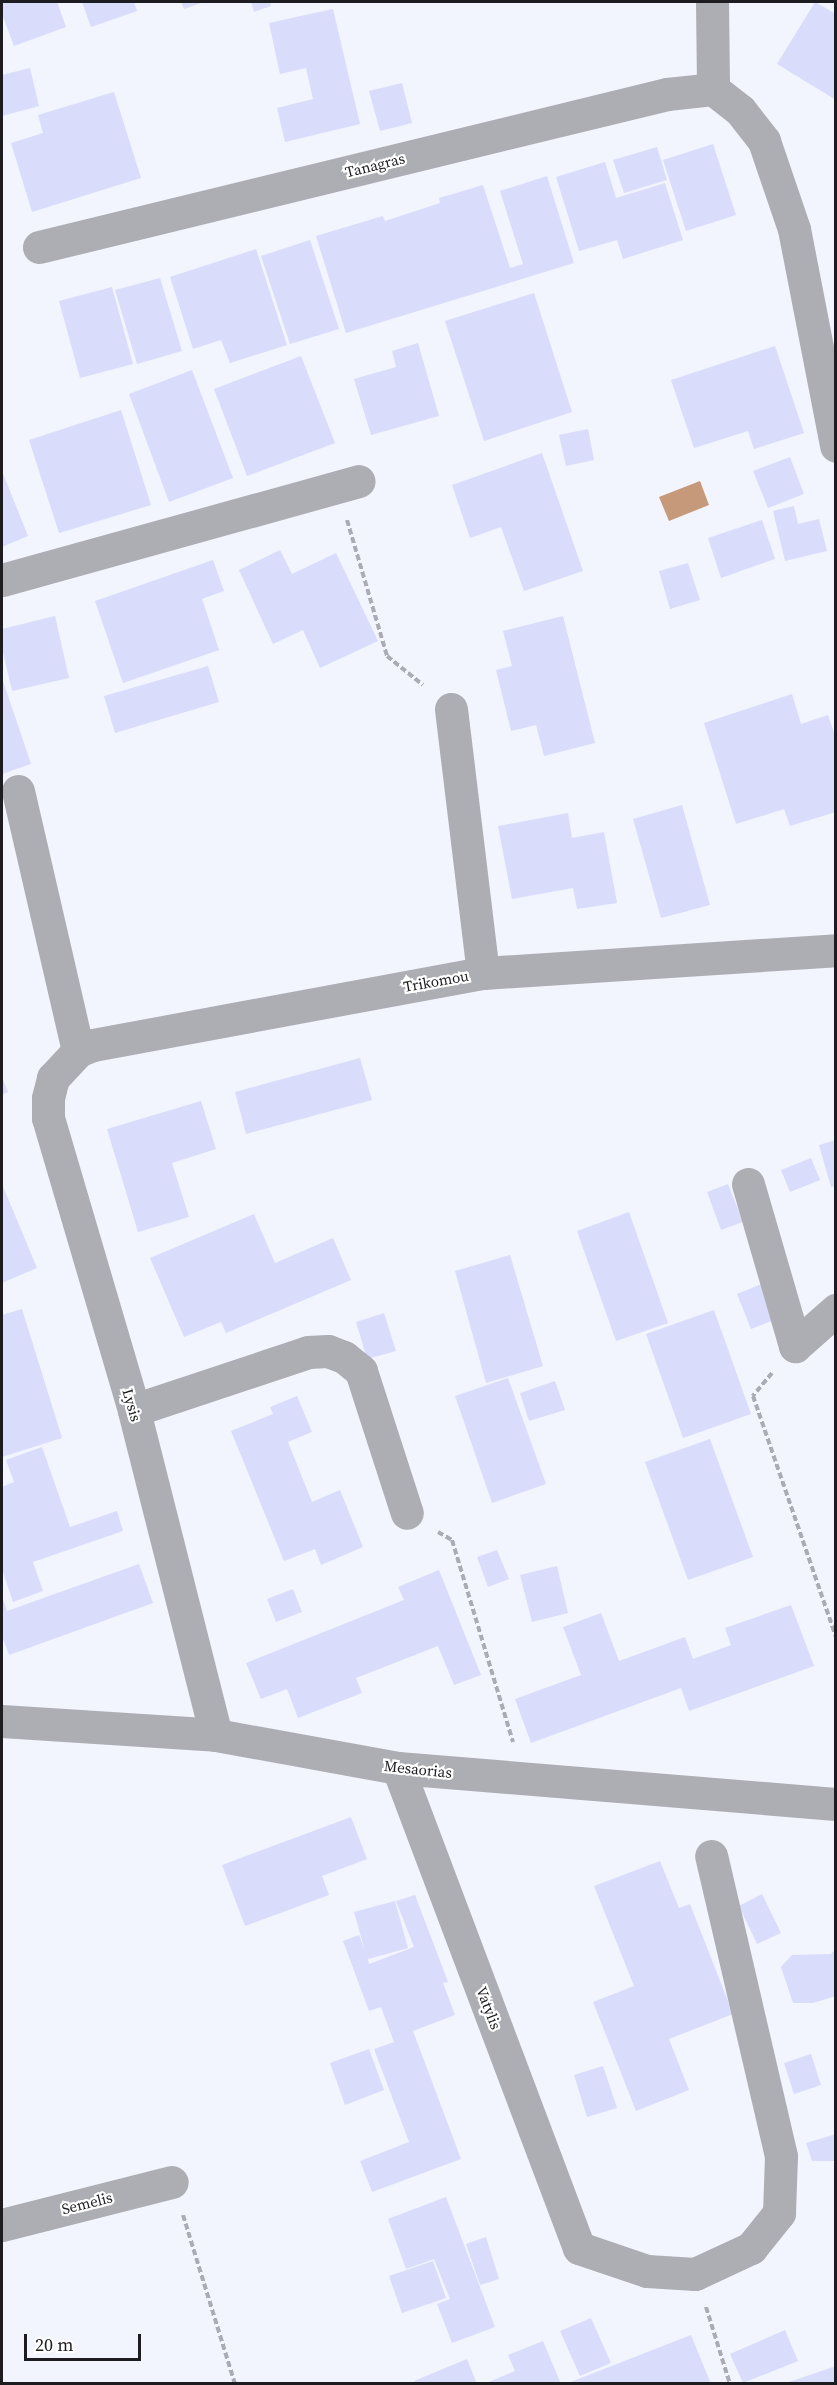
<!DOCTYPE html>
<html>
<head>
<meta charset="utf-8">
<style>
	body { margin:0 }
	#map { position:relative; width:837px; height:2385px; overflow:hidden; background:#f2f4fe; font-family:"Source Serif 4",serif }
	div>[style] { position:absolute }
	.water>* { inset:0; background:#c6997a }
	.building>* { inset:0; background:#d9ddfb }
	.path>* { height:4px; margin-top:-2px; transform-origin:0; background:repeating-linear-gradient(90deg,#aaabb3 0 6px,transparent 0 9px) }
	.minor>* { height:33px; margin:-16.5px; padding:0 16.5px; transform-origin:16.5px; border-radius:16.5px; background:#adaeb3 }
	span { translate:-50% -50%; white-space:nowrap; text-align:center; line-height:1.15; -webkit-text-stroke:4.5px #fff; paint-order:stroke }
	.street-label { font-size:15px; color:#1c1c21 }
	.frame { position:absolute; inset:0; border:3px solid #1c1c21; pointer-events:none }
	.scale { position:absolute; left:24px; top:2334px; width:117px; height:27px; box-sizing:border-box; border:3px solid #1c1c21; border-top:0; padding-left:8px; font-size:18px; line-height:21px; white-space:nowrap; color:#1c1c21; -webkit-text-stroke:4px #fff; paint-order:stroke }
</style>
</head>
<body>
<div id="map">
	<div class="water">
		<i style="clip-path:polygon(700px 481px,709px 505px,669px 521px,659px 497px)"></i>
	</div>
	<div class="building">
		<i style="clip-path:polygon(2px 2px,57px 2px,66px 27px,14px 46px,2px 14px)"></i>
		<i style="clip-path:polygon(82px 2px,134px 2px,137px 11px,91px 27px)"></i>
		<i style="clip-path:polygon(181px 2px,204px 2px,184px 9px)"></i>
		<i style="clip-path:polygon(251px 2px,270px 2px,271px 6px,254px 12px)"></i>
		<i style="clip-path:polygon(815px 2px,836px 14px,836px 100px,777px 64px)"></i>
		<i style="clip-path:polygon(333px 9px,360px 124px,285px 142px,277px 108px,313px 99px,306px 68px,280px 74px,269px 23px)"></i>
		<i style="clip-path:polygon(30px 68px,39px 106px,2px 116px,2px 75px)"></i>
		<i style="clip-path:polygon(402px 83px,412px 123px,380px 131px,369px 91px)"></i>
		<i style="clip-path:polygon(114px 92px,141px 178px,32px 212px,11px 143px,43px 133px,38px 115px)"></i>
		<i style="clip-path:polygon(713px 144px,736px 215px,686px 231px,663px 160px)"></i>
		<i style="clip-path:polygon(657px 147px,667px 180px,624px 193px,613px 160px)"></i>
		<i style="clip-path:polygon(605px 162px,616px 198px,665px 183px,683px 240px,623px 259px,617px 240px,579px 251px,556px 177px)"></i>
		<i style="clip-path:polygon(547px 176px,574px 263px,346px 333px,316px 236px,383px 216px,385px 221px,440px 203px,439px 198px,483px 185px,510px 268px,523px 264px,500px 191px)"></i>
		<i style="clip-path:polygon(310px 240px,339px 329px,290px 344px,261px 256px)"></i>
		<i style="clip-path:polygon(256px 249px,287px 345px,230px 363px,221px 340px,193px 349px,170px 277px)"></i>
		<i style="clip-path:polygon(160px 278px,182px 351px,137px 364px,115px 290px)"></i>
		<i style="clip-path:polygon(112px 287px,133px 364px,80px 378px,59px 301px)"></i>
		<i style="clip-path:polygon(534px 293px,572px 412px,484px 441px,445px 321px)"></i>
		<i style="clip-path:polygon(418px 343px,439px 416px,371px 435px,354px 379px,396px 367px,392px 351px)"></i>
		<i style="clip-path:polygon(775px 346px,804px 433px,754px 449px,748px 431px,694px 448px,671px 380px)"></i>
		<i style="clip-path:polygon(301px 356px,335px 443px,247px 476px,214px 389px)"></i>
		<i style="clip-path:polygon(192px 370px,233px 478px,169px 502px,129px 394px)"></i>
		<i style="clip-path:polygon(121px 410px,151px 505px,59px 533px,29px 440px)"></i>
		<i style="clip-path:polygon(588px 429px,594px 460px,566px 466px,559px 435px)"></i>
		<i style="clip-path:polygon(542px 453px,583px 571px,524px 591px,501px 527px,470px 538px,452px 485px)"></i>
		<i style="clip-path:polygon(790px 457px,804px 494px,768px 508px,753px 471px)"></i>
		<i style="clip-path:polygon(2px 471px,28px 536px,2px 547px)"></i>
		<i style="clip-path:polygon(794px 506px,798px 524px,819px 519px,827px 551px,785px 561px,773px 511px)"></i>
		<i style="clip-path:polygon(762px 520px,775px 559px,721px 578px,708px 538px)"></i>
		<i style="clip-path:polygon(280px 550px,292px 574px,336px 553px,378px 641px,320px 668px,303px 630px,273px 644px,239px 570px)"></i>
		<i style="clip-path:polygon(213px 560px,224px 591px,202px 599px,219px 650px,123px 683px,95px 601px)"></i>
		<i style="clip-path:polygon(688px 563px,700px 600px,670px 609px,659px 571px)"></i>
		<i style="clip-path:polygon(55px 616px,69px 678px,12px 691px,2px 648px,2px 629px)"></i>
		<i style="clip-path:polygon(563px 616px,595px 743px,544px 756px,536px 725px,511px 731px,496px 670px,512px 666px,503px 631px)"></i>
		<i style="clip-path:polygon(208px 666px,219px 702px,115px 733px,104px 696px)"></i>
		<i style="clip-path:polygon(2px 678px,31px 764px,2px 774px)"></i>
		<i style="clip-path:polygon(792px 694px,801px 724px,828px 715px,836px 738px,836px 812px,790px 826px,784px 809px,736px 824px,704px 723px)"></i>
		<i style="clip-path:polygon(682px 805px,710px 905px,661px 918px,633px 819px)"></i>
		<i style="clip-path:polygon(568px 813px,572px 838px,604px 832px,617px 903px,577px 909px,573px 888px,512px 899px,498px 826px)"></i>
		<i style="clip-path:polygon(360px 1058px,372px 1100px,246px 1134px,235px 1092px)"></i>
		<i style="clip-path:polygon(2px 1077px,8px 1092px,2px 1095px)"></i>
		<i style="clip-path:polygon(201px 1101px,216px 1149px,172px 1163px,189px 1217px,138px 1232px,107px 1129px)"></i>
		<i style="clip-path:polygon(836px 1140px,836px 1186px,831px 1187px,819px 1145px)"></i>
		<i style="clip-path:polygon(811px 1158px,820px 1180px,790px 1192px,781px 1170px)"></i>
		<i style="clip-path:polygon(2px 1184px,37px 1268px,2px 1283px)"></i>
		<i style="clip-path:polygon(728px 1184px,743px 1222px,721px 1230px,707px 1192px)"></i>
		<i style="clip-path:polygon(629px 1212px,668px 1323px,616px 1341px,577px 1231px)"></i>
		<i style="clip-path:polygon(254px 1214px,275px 1263px,333px 1238px,351px 1280px,226px 1333px,221px 1322px,184px 1337px,150px 1258px)"></i>
		<i style="clip-path:polygon(510px 1255px,543px 1366px,486px 1383px,455px 1271px)"></i>
		<i style="clip-path:polygon(764px 1283px,777px 1319px,751px 1329px,737px 1294px)"></i>
		<i style="clip-path:polygon(22px 1309px,62px 1438px,2px 1457px,2px 1315px)"></i>
		<i style="clip-path:polygon(714px 1310px,751px 1414px,683px 1438px,646px 1334px)"></i>
		<i style="clip-path:polygon(384px 1313px,396px 1351px,367px 1359px,356px 1322px)"></i>
		<i style="clip-path:polygon(508px 1378px,546px 1484px,492px 1503px,455px 1396px)"></i>
		<i style="clip-path:polygon(555px 1381px,565px 1410px,529px 1421px,520px 1393px)"></i>
		<i style="clip-path:polygon(297px 1396px,312px 1432px,288px 1442px,312px 1502px,340px 1490px,363px 1547px,321px 1565px,315px 1549px,284px 1561px,231px 1431px,273px 1414px,270px 1407px)"></i>
		<i style="clip-path:polygon(710px 1439px,753px 1557px,688px 1580px,645px 1462px)"></i>
		<i style="clip-path:polygon(42px 1447px,70px 1527px,117px 1511px,123px 1531px,33px 1562px,43px 1591px,13px 1602px,2px 1569px,2px 1487px,14px 1482px,6px 1460px)"></i>
		<i style="clip-path:polygon(497px 1550px,509px 1579px,488px 1587px,477px 1557px)"></i>
		<i style="clip-path:polygon(139px 1564px,153px 1603px,9px 1655px,2px 1636px,2px 1596px,7px 1611px)"></i>
		<i style="clip-path:polygon(557px 1566px,568px 1613px,532px 1622px,520px 1575px)"></i>
		<i style="clip-path:polygon(439px 1570px,481px 1675px,454px 1685px,438px 1646px,356px 1678px,362px 1693px,298px 1718px,287px 1689px,261px 1699px,246px 1663px,404px 1600px,398px 1587px)"></i>
		<i style="clip-path:polygon(293px 1589px,302px 1612px,276px 1622px,267px 1599px)"></i>
		<i style="clip-path:polygon(791px 1605px,814px 1666px,689px 1711px,681px 1688px,531px 1743px,515px 1699px,581px 1675px,563px 1627px,601px 1613px,619px 1661px,685px 1637px,693px 1659px,731px 1645px,725px 1628px)"></i>
		<i style="clip-path:polygon(351px 1817px,367px 1859px,322px 1876px,329px 1895px,245px 1926px,222px 1865px)"></i>
		<i style="clip-path:polygon(660px 1861px,679px 1908px,690px 1904px,733px 2014px,669px 2039px,689px 2090px,636px 2111px,593px 2002px,634px 1986px,594px 1886px)"></i>
		<i style="clip-path:polygon(762px 1894px,781px 1933px,757px 1944px,739px 1906px)"></i>
		<i style="clip-path:polygon(415px 1895px,448px 1982px,443px 1983px,455px 2015px,413px 2031px,461px 2159px,372px 2192px,360px 2161px,409px 2142px,374px 2049px,394px 2042px,381px 2007px,369px 2011px,343px 1941px,359px 1935px,365px 1951px,354px 1912px,395px 1901px,408px 1948px,368px 1959px,369px 1964px,414px 1947px,396px 1901px)"></i>
		<i style="clip-path:polygon(836px 1948px,836px 1996px,813px 2003px,793px 2003px,781px 1967px,792px 1955px,831px 1954px)"></i>
		<i style="clip-path:polygon(369px 2049px,384px 2090px,345px 2105px,330px 2063px)"></i>
		<i style="clip-path:polygon(811px 2054px,821px 2085px,794px 2094px,784px 2063px)"></i>
		<i style="clip-path:polygon(603px 2066px,617px 2108px,587px 2117px,574px 2075px)"></i>
		<i style="clip-path:polygon(836px 2134px,836px 2161px,812px 2161px,806px 2143px)"></i>
		<i style="clip-path:polygon(446px 2197px,495px 2327px,452px 2343px,437px 2304px,450px 2299px,434px 2259px,406px 2269px,388px 2219px)"></i>
		<i style="clip-path:polygon(486px 2237px,499px 2279px,480px 2285px,466px 2244px)"></i>
		<i style="clip-path:polygon(433px 2261px,446px 2298px,402px 2313px,389px 2276px)"></i>
		<i style="clip-path:polygon(591px 2318px,611px 2363px,580px 2376px,560px 2331px)"></i>
		<i style="clip-path:polygon(785px 2330px,798px 2361px,743px 2383px,730px 2354px)"></i>
		<i style="clip-path:polygon(691px 2335px,711px 2384px,568px 2384px,568px 2383px)"></i>
		<i style="clip-path:polygon(543px 2341px,561px 2384px,484px 2384px,515px 2371px,508px 2355px)"></i>
		<i style="clip-path:polygon(467px 2359px,477px 2384px,415px 2384px,414px 2381px)"></i>
		<i style="clip-path:polygon(836px 2366px,836px 2384px,786px 2384px,786px 2383px)"></i>
	</div>
	<div class="path">
		<i style="left:347px;top:520px;width:142px;rotate:73.6deg"></i>
		<i style="left:387px;top:656px;width:46px;rotate:38.9deg"></i>
		<i style="left:772px;top:1373px;width:30px;rotate:130deg"></i>
		<i style="left:753px;top:1396px;width:255px;rotate:71deg"></i>
		<i style="left:438px;top:1532px;width:16px;rotate:30deg"></i>
		<i style="left:452px;top:1540px;width:211px;rotate:73.2deg"></i>
		<i style="left:183px;top:2215px;width:177px;rotate:72.9deg"></i>
		<i style="left:706px;top:2307px;width:81px;rotate:72.7deg"></i>
	</div>
	<div class="minor">
		<i style="left:712px;top:2px;width:87px;rotate:89.3deg"></i>
		<i style="left:713px;top:89px;width:34px;rotate:38deg"></i>
		<i style="left:740px;top:110px;width:39px;rotate:52deg"></i>
		<i style="left:764px;top:141px;width:93px;rotate:71.2deg"></i>
		<i style="left:794px;top:229px;width:221px;rotate:79deg"></i>
		<i style="left:39px;top:247px;width:646px;rotate:-13.69deg"></i>
		<i style="left:667px;top:94px;width:46px;rotate:-6.2deg"></i>
		<i style="left:2px;top:580px;width:370px;rotate:-15.5deg"></i>
		<i style="left:451px;top:709px;width:266px;rotate:83.1deg"></i>
		<i style="left:18px;top:791px;width:267px;rotate:77deg"></i>
		<i style="left:748px;top:1184px;width:169px;rotate:73.8deg"></i>
		<i style="left:795px;top:1346px;width:55px;rotate:-41.3deg"></i>
		<i style="left:134px;top:1410px;width:183px;rotate:-18.4deg"></i>
		<i style="left:308px;top:1352px;width:20px;rotate:-3deg"></i>
		<i style="left:328px;top:1351px;width:17px;rotate:21deg"></i>
		<i style="left:344px;top:1357px;width:22px;rotate:39deg"></i>
		<i style="left:361px;top:1371px;width:149px;rotate:72.1deg"></i>
		<i style="left:2px;top:1721px;width:214px;rotate:3.7deg"></i>
		<i style="left:216px;top:1735px;width:185px;rotate:10.3deg"></i>
		<i style="left:398px;top:1768px;width:439px;rotate:4.7deg"></i>
		<i style="left:216px;top:1735px;width:335px;rotate:-104.2deg"></i>
		<i style="left:134px;top:1410px;width:304px;rotate:-106.4deg"></i>
		<i style="left:48px;top:1118px;width:20px;rotate:-90deg"></i>
		<i style="left:48px;top:1098px;width:21px;rotate:-76deg"></i>
		<i style="left:53px;top:1078px;width:37px;rotate:-47deg"></i>
		<i style="left:78px;top:1051px;width:16px;rotate:-22deg"></i>
		<i style="left:93px;top:1045px;width:397px;rotate:-10.5deg"></i>
		<i style="left:483px;top:973px;width:354px;rotate:-3.7deg"></i>
		<i style="left:398px;top:1768px;width:513px;rotate:69.34deg"></i>
		<i style="left:579px;top:2248px;width:72px;rotate:18.7deg"></i>
		<i style="left:647px;top:2271px;width:48px;rotate:3.6deg"></i>
		<i style="left:695px;top:2274px;width:62px;rotate:-24.9deg"></i>
		<i style="left:751px;top:2248px;width:45px;rotate:-51.3deg"></i>
		<i style="left:779px;top:2213px;width:57px;rotate:-88deg"></i>
		<i style="left:781px;top:2156px;width:308px;rotate:-103.1deg"></i>
		<i style="left:2px;top:2225px;width:175px;rotate:-14.2deg"></i>
	</div>
	<div class="street-label">
		<span style="left:375px;top:165px;rotate:-14deg">Tanagras</span>
		<span style="left:436px;top:981px;rotate:-10deg">Trikomou</span>
		<span style="left:132px;top:1405px;rotate:74deg">Lysis</span>
		<span style="left:418px;top:1769px;rotate:6deg">Mesaorias</span>
		<span style="left:489px;top:2008px;rotate:69deg">Vatylis</span>
		<span style="left:87px;top:2203px;rotate:-14deg">Semelis</span>
	</div>
	<div class="frame"></div>
	<div class="scale">20 m</div>
</div>
</body>
</html>
